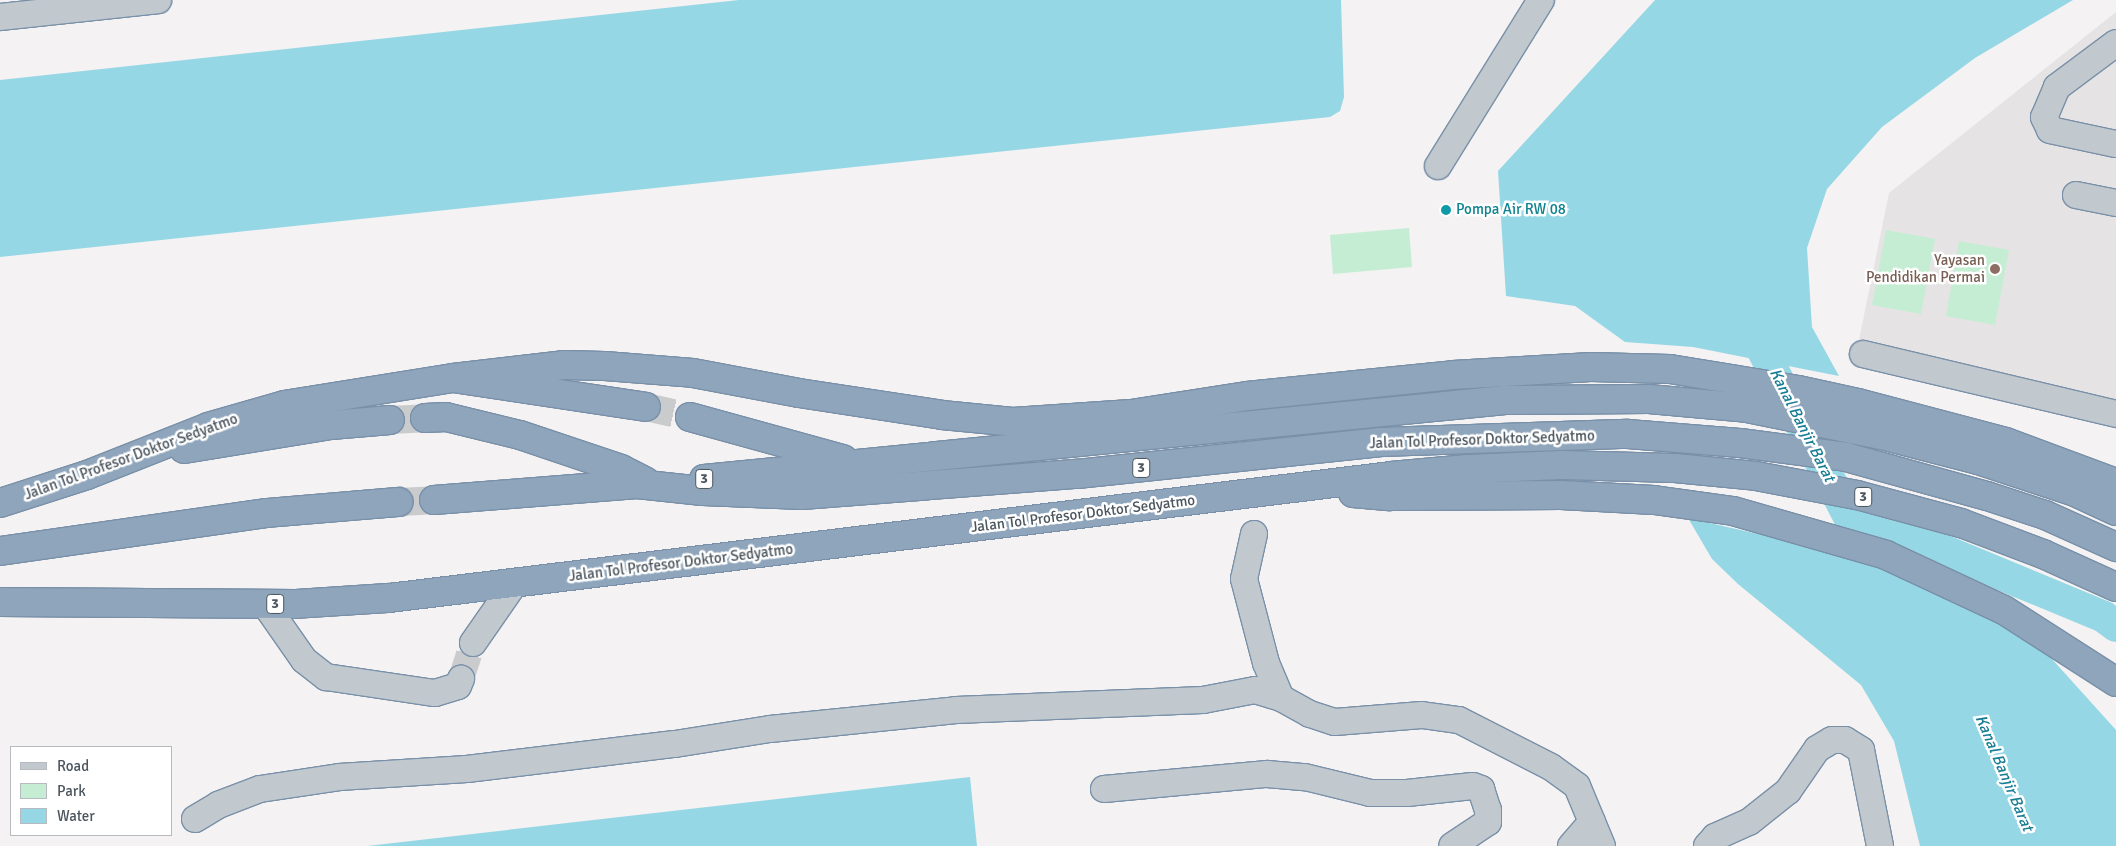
<!DOCTYPE html>
<html>
<head>
<meta charset="utf-8">
<style>
	body { margin:0 }
	#map { position:relative; width:2116px; height:846px; overflow:hidden; background:#f4f2f2; font-family:Signika,sans-serif }
	div>[style] { position:absolute }
	.education>* { inset:0; background:#e5e3e3 }
	.green>* { inset:0; background:#c5edd4 }
	.water>* { inset:0; background:#96d7e6 }
	.river>* { height:32px; margin:-16px; padding:0 16px; transform-origin:16px; border-radius:16px; background:#96d7e6 }
	.minor-tunnel>* { height:26px; margin-top:-13px; transform-origin:0; background:repeating-linear-gradient(90deg,#cacbcd 0 26px,transparent 0 39px) }
	.highway-tunnel>* { height:28px; margin-top:-14px; transform-origin:0; background:repeating-linear-gradient(90deg,#cacbcd 0 28px,transparent 0 42px) }
	.roads { filter:drop-shadow(1px 0 #7990a8) drop-shadow(-1px 0 #7990a8) drop-shadow(0 1px #7990a8) drop-shadow(0 -1px #7990a8) }
	.minor>* { height:26px; margin:-13px; padding:0 13px; transform-origin:13px; border-radius:13px; background:#c1c9cf }
	.highway>* { height:28px; margin:-14px; padding:0 14px; transform-origin:14px; border-radius:14px; background:#8ea5bc }
	.dots>* { width:14px; height:14px; translate:-50% -50%; box-sizing:border-box; border:2px solid #fff; border-radius:50% }
	span { translate:-50% -50%; white-space:nowrap; text-align:center; line-height:1.15; -webkit-text-stroke:5px #fff; paint-order:stroke }
	.shield-label span { padding:1px 4px; background:#fff; border:1px solid; border-radius:4px; -webkit-text-stroke-width:0 }
	.shield-label { font-size:14px; color:#4b555e; font-weight:700 }
	.culture-label { font-size:15px; color:#0d838f }
	.left { translate:0 -50%; text-align:left }
	.education-label { font-size:15px; color:#785e54 }
	.right { translate:-100% -50%; text-align:right }
	.street-label { font-size:15px; color:#4b555e }
	.water-label { font-size:16px; color:#177d94; font-style:italic }
	.legend { position:absolute; left:10px; top:746px; width:162px; height:90px; box-sizing:border-box; background:#fff; border:1px solid #b7bbbf; margin:0; padding:6px 9px; list-style:none; font-size:15px; color:#4b555e }
	.legend li { display:flex; align-items:center; gap:10px; height:25px }
	.legend b { width:25px; border:1px solid #b7bbbf }
</style>
</head>
<body>
<div id="map">
	<div class="education">
		<i style="clip-path:polygon(2116px 12px,2116px 407px,1858px 345px,1889px 193px)"></i>
	</div>
	<div class="green">
		<i style="clip-path:polygon(1409px 228px,1412px 267px,1333px 274px,1330px 235px)"></i>
		<i style="clip-path:polygon(1886px 230px,1935px 239px,1921px 314px,1872px 305px)"></i>
		<i style="clip-path:polygon(1959px 241px,2009px 250px,1995px 325px,1946px 316px)"></i>
	</div>
	<div class="water">
		<i style="clip-path:polygon(739px 0,1341px 0,1344px 97px,1340px 111px,1330px 117px,0 257px,0 80px)"></i>
		<i style="clip-path:polygon(1655px 0,2073px 0,1975px 58px,1882px 127px,1827px 189px,1807px 248px,1812px 327px,1839px 376px,1693px 347px,1625px 342px,1575px 306px,1506px 296px,1498px 171px)"></i>
		<i style="clip-path:polygon(1688px 518px,1889px 564px,2033px 638px,2116px 730px,2116px 846px,1920px 846px,1894px 741px,1861px 685px,1738px 584px,1712px 559px)"></i>
		<i style="clip-path:polygon(970px 777px,977px 846px,367px 846px)"></i>
	</div>
	<div class="river">
		<i style="left:1749px;top:324px;width:278px;rotate:62.6deg"></i>
		<i style="left:1846px;top:510px;width:279px;rotate:22.5deg"></i>
		<i style="left:2104px;top:617px;width:15px;rotate:37deg"></i>
	</div>
	<div class="minor-tunnel">
		<i style="left:461px;top:679px;width:38px;rotate:-72deg"></i>
	</div>
	<div class="highway-tunnel">
		<i style="left:646px;top:407px;width:45px;rotate:12.8deg"></i>
		<i style="left:390px;top:420px;width:35px;rotate:-3deg"></i>
		<i style="left:399px;top:502px;width:35px;rotate:-3deg"></i>
	</div>
	<div class="roads">
		<div class="minor">
			<i style="left:0;top:17px;width:159px;rotate:-6.1deg"></i>
			<i style="left:2116px;top:43px;width:74px;rotate:143.3deg"></i>
			<i style="left:2057px;top:87px;width:33px;rotate:113deg"></i>
			<i style="left:2044px;top:117px;width:14px;rotate:65deg"></i>
			<i style="left:2050px;top:130px;width:67px;rotate:12deg"></i>
			<i style="left:1438px;top:166px;width:195px;rotate:-58.2deg"></i>
			<i style="left:2076px;top:195px;width:41px;rotate:11.3deg"></i>
			<i style="left:1863px;top:354px;width:260px;rotate:13.3deg"></i>
			<i style="left:1254px;top:534px;width:46px;rotate:102.5deg"></i>
			<i style="left:1244px;top:579px;width:87px;rotate:75.3deg"></i>
			<i style="left:1266px;top:663px;width:38px;rotate:67deg"></i>
			<i style="left:265px;top:604px;width:68px;rotate:55.1deg"></i>
			<i style="left:304px;top:660px;width:28px;rotate:38deg"></i>
			<i style="left:326px;top:677px;width:110px;rotate:8.4deg"></i>
			<i style="left:435px;top:693px;width:24px;rotate:-17deg"></i>
			<i style="left:458px;top:686px;width:8px;rotate:-67deg"></i>
			<i style="left:473px;top:643px;width:72px;rotate:-55.2deg"></i>
			<i style="left:1104px;top:789px;width:164px;rotate:-5.3deg"></i>
			<i style="left:1267px;top:774px;width:38px;rotate:5deg"></i>
			<i style="left:1305px;top:777px;width:67px;rotate:13.8deg"></i>
			<i style="left:1370px;top:793px;width:37px"></i>
			<i style="left:1407px;top:793px;width:66px;rotate:-6.1deg"></i>
			<i style="left:1473px;top:786px;width:9px;rotate:21deg"></i>
			<i style="left:1481px;top:789px;width:22px;rotate:72deg"></i>
			<i style="left:1488px;top:810px;width:12px;rotate:90deg"></i>
			<i style="left:1488px;top:822px;width:43px;rotate:146.3deg"></i>
			<i style="left:195px;top:819px;width:27px;rotate:-31deg"></i>
			<i style="left:218px;top:805px;width:45px;rotate:-20.9deg"></i>
			<i style="left:260px;top:789px;width:80px;rotate:-8.6deg"></i>
			<i style="left:339px;top:777px;width:128px;rotate:-3.6deg"></i>
			<i style="left:467px;top:769px;width:209px;rotate:-6.9deg"></i>
			<i style="left:675px;top:744px;width:96px;rotate:-9deg"></i>
			<i style="left:770px;top:729px;width:187px;rotate:-5.8deg"></i>
			<i style="left:956px;top:710px;width:247px;rotate:-2.3deg"></i>
			<i style="left:1203px;top:700px;width:53px;rotate:-10.9deg"></i>
			<i style="left:1255px;top:690px;width:27px;rotate:17deg"></i>
			<i style="left:1281px;top:698px;width:33px;rotate:29deg"></i>
			<i style="left:1310px;top:714px;width:26px;rotate:18deg"></i>
			<i style="left:1335px;top:722px;width:87px;rotate:-4.6deg"></i>
			<i style="left:1422px;top:715px;width:37px;rotate:8deg"></i>
			<i style="left:1459px;top:720px;width:103px;rotate:27.1deg"></i>
			<i style="left:1551px;top:767px;width:32px;rotate:36deg"></i>
			<i style="left:1577px;top:786px;width:65px;rotate:67.4deg"></i>
			<i style="left:1571px;top:846px;width:32px;rotate:-49deg"></i>
			<i style="left:1707px;top:846px;width:12px;rotate:-48deg"></i>
			<i style="left:1715px;top:837px;width:37px;rotate:-24deg"></i>
			<i style="left:1749px;top:822px;width:50px;rotate:-38.5deg"></i>
			<i style="left:1788px;top:791px;width:51px;rotate:-55.4deg"></i>
			<i style="left:1817px;top:749px;width:17px;rotate:-31deg"></i>
			<i style="left:1832px;top:740px;width:13px"></i>
			<i style="left:1845px;top:740px;width:19px;rotate:32deg"></i>
			<i style="left:1861px;top:750px;width:98px;rotate:78.8deg"></i>
		</div>
		<div class="highway">
			<i style="left:453px;top:378px;width:111px;rotate:-6.7deg"></i>
			<i style="left:563px;top:365px;width:42px;rotate:1.4deg"></i>
			<i style="left:605px;top:366px;width:88px;rotate:4.5deg"></i>
			<i style="left:693px;top:373px;width:108px;rotate:10.7deg"></i>
			<i style="left:799px;top:393px;width:145px;rotate:8.7deg"></i>
			<i style="left:942px;top:415px;width:71px;rotate:5.6deg"></i>
			<i style="left:1013px;top:422px;width:118px;rotate:-3.9deg"></i>
			<i style="left:1131px;top:414px;width:117px;rotate:-8.8deg"></i>
			<i style="left:1247px;top:396px;width:207px;rotate:-5.8deg"></i>
			<i style="left:1453px;top:375px;width:138px;rotate:-3.3deg"></i>
			<i style="left:1591px;top:367px;width:79px;rotate:1.5deg"></i>
			<i style="left:1670px;top:369px;width:130px;rotate:9.3deg"></i>
			<i style="left:1798px;top:390px;width:61px;rotate:12.2deg"></i>
			<i style="left:1858px;top:403px;width:153px;rotate:14.8deg"></i>
			<i style="left:2006px;top:442px;width:117px;rotate:20.4deg"></i>
			<i style="left:690px;top:417px;width:159px;rotate:15.4deg"></i>
			<i style="left:425px;top:418px;width:21px;rotate:-3deg"></i>
			<i style="left:446px;top:417px;width:76px;rotate:13.7deg"></i>
			<i style="left:520px;top:435px;width:107px;rotate:18.6deg"></i>
			<i style="left:621px;top:469px;width:27px;rotate:27deg"></i>
			<i style="left:184px;top:449px;width:149px;rotate:-9.3deg"></i>
			<i style="left:331px;top:425px;width:59px;rotate:-4.8deg"></i>
			<i style="left:704px;top:479px;width:805px;rotate:-5.63deg"></i>
			<i style="left:1505px;top:400px;width:144px;rotate:-0.4deg"></i>
			<i style="left:1649px;top:399px;width:98px;rotate:5.2deg"></i>
			<i style="left:1747px;top:408px;width:137px;rotate:11.4deg"></i>
			<i style="left:1881px;top:435px;width:100px;rotate:14.5deg"></i>
			<i style="left:1978px;top:460px;width:102px;rotate:18.3deg"></i>
			<i style="left:2075px;top:492px;width:45px;rotate:24.9deg"></i>
			<i style="left:1353px;top:493px;width:37px;rotate:5deg"></i>
			<i style="left:1390px;top:496px;width:171px;rotate:-0.3deg"></i>
			<i style="left:1561px;top:495px;width:93px;rotate:3.1deg"></i>
			<i style="left:1654px;top:500px;width:80px;rotate:7.9deg"></i>
			<i style="left:1733px;top:511px;width:159px;rotate:16deg"></i>
			<i style="left:1886px;top:555px;width:130px;rotate:25deg"></i>
			<i style="left:2004px;top:610px;width:133px;rotate:32.7deg"></i>
			<i style="left:434px;top:500px;width:204px;rotate:-4.5deg"></i>
			<i style="left:637px;top:484px;width:66px;rotate:6.1deg"></i>
			<i style="left:703px;top:491px;width:99px;rotate:2.3deg"></i>
			<i style="left:802px;top:495px;width:276px;rotate:-4.4deg"></i>
			<i style="left:1077px;top:474px;width:306px;rotate:-6deg"></i>
			<i style="left:1381px;top:442px;width:247px;rotate:-1.9deg"></i>
			<i style="left:1628px;top:434px;width:112px;rotate:4.6deg"></i>
			<i style="left:1740px;top:443px;width:107px;rotate:7.5deg"></i>
			<i style="left:1846px;top:457px;width:146px;rotate:15.5deg"></i>
			<i style="left:1987px;top:496px;width:61px;rotate:18.1deg"></i>
			<i style="left:2045px;top:515px;width:78px;rotate:24.3deg"></i>
			<i style="left:0;top:503px;width:91px;rotate:-17.8deg"></i>
			<i style="left:87px;top:475px;width:130px;rotate:-21.6deg"></i>
			<i style="left:208px;top:427px;width:79px;rotate:-16.1deg"></i>
			<i style="left:284px;top:405px;width:171px;rotate:-9.1deg"></i>
			<i style="left:453px;top:378px;width:195px;rotate:8.5deg"></i>
			<i style="left:0;top:551px;width:270px;rotate:-8.1deg"></i>
			<i style="left:267px;top:513px;width:132px;rotate:-4.8deg"></i>
			<i style="left:0;top:602px;width:295px;rotate:0.4deg"></i>
			<i style="left:295px;top:604px;width:94px;rotate:-3.7deg"></i>
			<i style="left:389px;top:598px;width:1009px;rotate:-6.94deg"></i>
			<i style="left:1391px;top:476px;width:77px;rotate:-5.2deg"></i>
			<i style="left:1468px;top:469px;width:93px;rotate:-2.5deg"></i>
			<i style="left:1561px;top:465px;width:114px;rotate:1.5deg"></i>
			<i style="left:1675px;top:468px;width:81px;rotate:5.6deg"></i>
			<i style="left:1756px;top:476px;width:103px;rotate:10.7deg"></i>
			<i style="left:1857px;top:495px;width:108px;rotate:15.1deg"></i>
			<i style="left:1961px;top:523px;width:88px;rotate:20.7deg"></i>
			<i style="left:2043px;top:554px;width:80px;rotate:24.3deg"></i>
		</div>
	</div>
	<div class="dots">
		<i style="left:1446px;top:210px;background:#0f9aa8"></i>
		<i style="left:1995px;top:269px;background:#8d6e63"></i>
	</div>
	<div class="shield-label">
		<span style="left:1141px;top:468px">3</span>
		<span style="left:704px;top:479px">3</span>
		<span style="left:1863px;top:497px">3</span>
		<span style="left:275px;top:604px">3</span>
	</div>
	<div class="culture-label">
		<span class="left" style="left:1456px;top:210px">Pompa Air RW 08</span>
	</div>
	<div class="education-label">
		<span class="right" style="left:1985px;top:269px">Yayasan<br>Pendidikan Permai</span>
	</div>
	<div class="street-label">
		<span style="left:1482px;top:440px;rotate:-2deg">Jalan Tol Profesor Doktor Sedyatmo</span>
		<span style="left:131px;top:457px;rotate:-20deg">Jalan Tol Profesor Doktor Sedyatmo</span>
		<span style="left:1083px;top:514px;rotate:-7deg">Jalan Tol Profesor Doktor Sedyatmo</span>
		<span style="left:681px;top:563px;rotate:-7deg">Jalan Tol Profesor Doktor Sedyatmo</span>
	</div>
	<div class="water-label">
		<span style="left:1802px;top:425px;rotate:63deg">Kanal Banjir Barat</span>
		<span style="left:2004px;top:773px;rotate:67deg">Kanal Banjir Barat</span>
	</div>
	<ul class="legend">
	<li><b style="height:6px;background:#c1c9cf"></b>Road</li>
	<li><b style="height:14px;background:#c5edd4"></b>Park</li>
	<li><b style="height:14px;background:#96d7e6"></b>Water</li>
	</ul>
</div>
</body>
</html>
